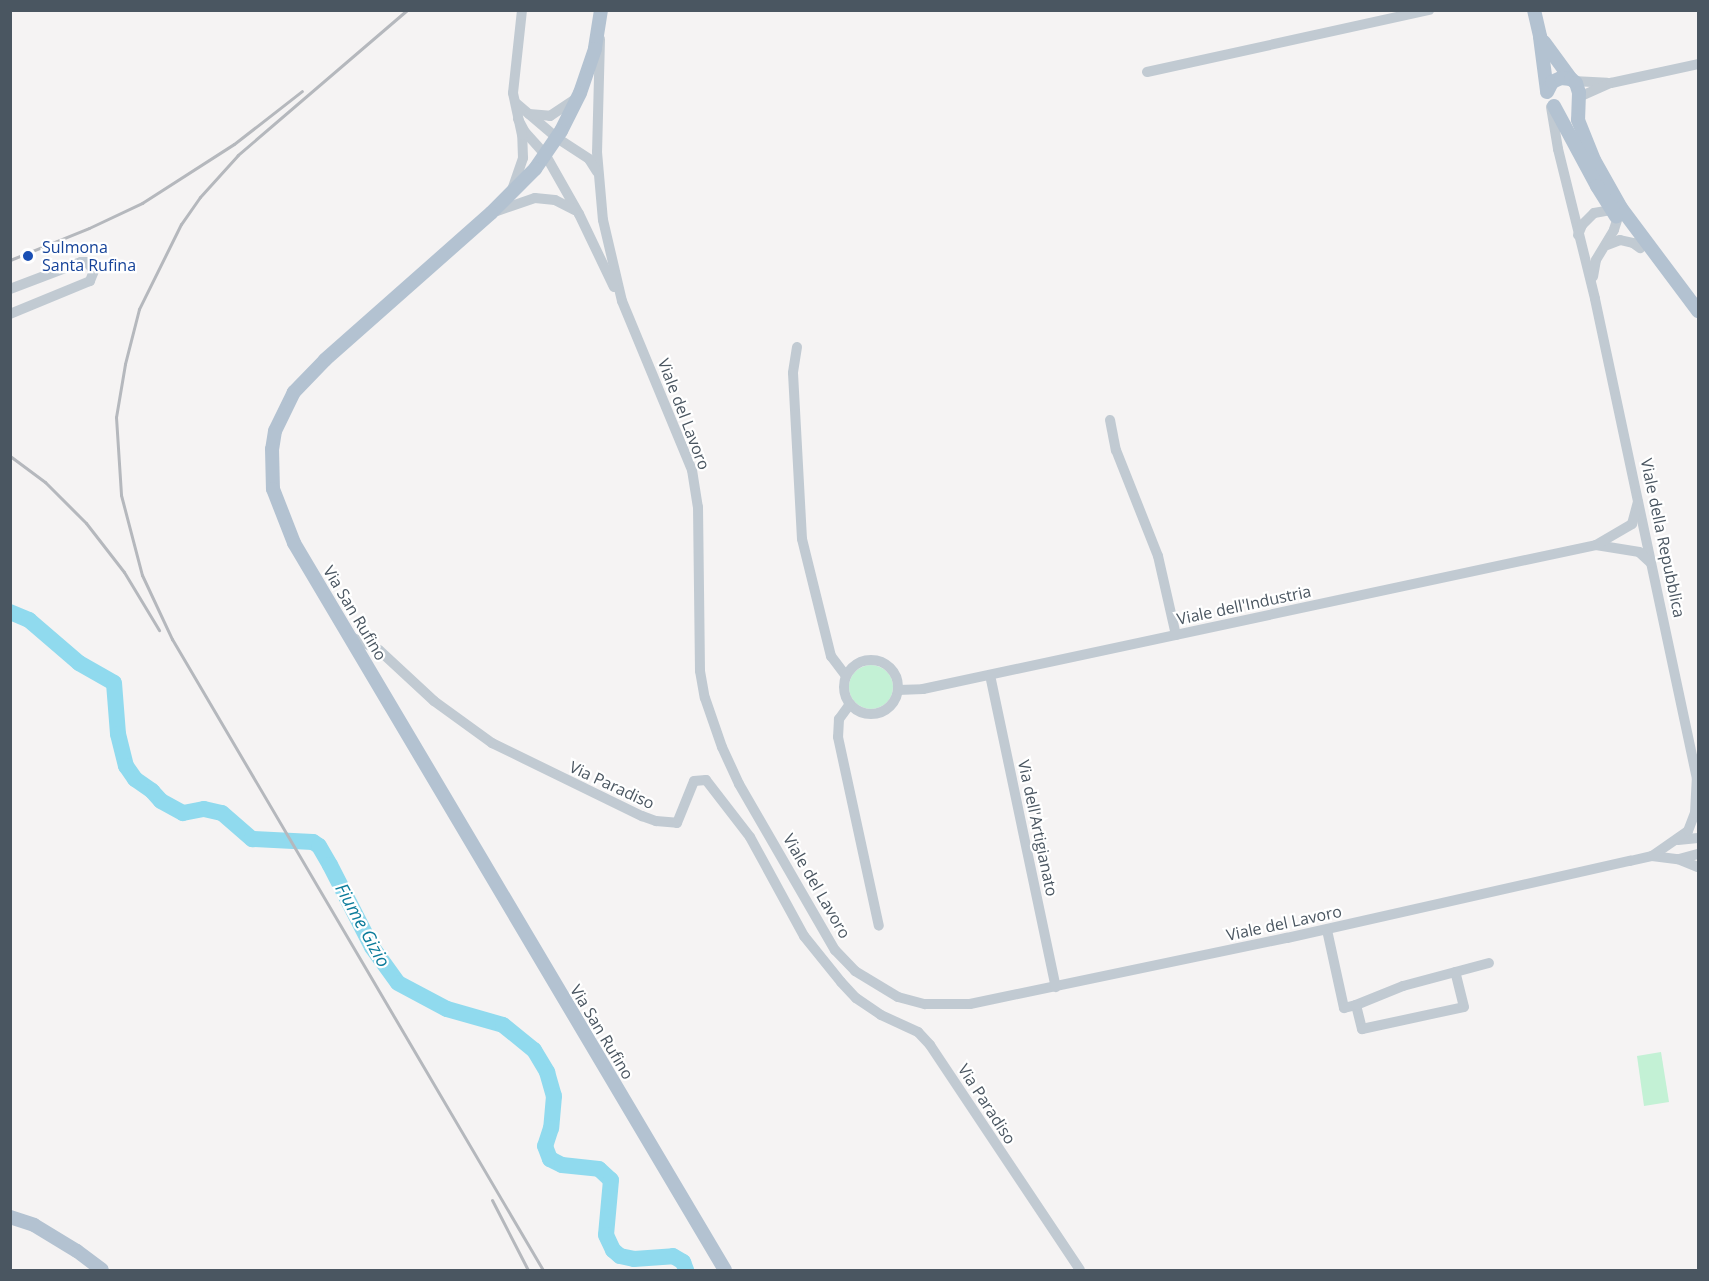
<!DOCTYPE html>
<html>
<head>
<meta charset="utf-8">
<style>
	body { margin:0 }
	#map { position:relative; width:1709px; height:1281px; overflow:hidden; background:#f5f3f3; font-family:"Open Sans",sans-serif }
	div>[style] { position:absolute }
	.green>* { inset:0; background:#c3f1d5 }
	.round { border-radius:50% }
	.river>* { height:16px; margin:-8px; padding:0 8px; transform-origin:8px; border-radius:8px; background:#90daee }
	.minor>* { height:10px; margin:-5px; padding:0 5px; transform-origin:5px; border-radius:5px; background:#c1cad2 }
	.minor>.ring { margin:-5px; padding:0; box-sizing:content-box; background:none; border:10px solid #c1cad2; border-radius:50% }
	.major>* { height:14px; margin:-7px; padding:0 7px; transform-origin:7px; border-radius:7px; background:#b3c2d1 }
	.rail>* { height:3px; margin:-1.5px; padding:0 1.5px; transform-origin:1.5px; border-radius:1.5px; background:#b5b8bd }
	.dots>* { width:16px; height:16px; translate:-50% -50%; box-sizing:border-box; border:3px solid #fff; border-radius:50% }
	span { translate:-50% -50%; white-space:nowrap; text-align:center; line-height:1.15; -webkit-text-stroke:4.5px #fff; paint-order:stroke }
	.transit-label { font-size:16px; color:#164399 }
	.left { translate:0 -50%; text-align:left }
	.street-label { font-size:16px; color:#4a5661 }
	.water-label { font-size:18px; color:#0c7c9b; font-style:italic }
	.frame { position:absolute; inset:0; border:12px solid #4a5661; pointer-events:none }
</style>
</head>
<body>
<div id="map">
	<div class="green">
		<i class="round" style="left:849px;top:665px;width:44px;height:44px"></i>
		<i style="clip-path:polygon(1661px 1052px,1669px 1102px,1644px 1106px,1637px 1056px)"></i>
	</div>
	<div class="river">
		<i style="left:10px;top:612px;width:21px;rotate:23deg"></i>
		<i style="left:29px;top:620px;width:66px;rotate:40.7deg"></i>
		<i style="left:79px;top:663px;width:40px;rotate:29.7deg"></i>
		<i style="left:114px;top:683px;width:51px;rotate:85.5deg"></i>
		<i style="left:118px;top:734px;width:33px;rotate:76deg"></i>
		<i style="left:126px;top:766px;width:16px;rotate:55deg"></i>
		<i style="left:135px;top:779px;width:21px;rotate:35deg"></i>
		<i style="left:152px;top:791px;width:13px;rotate:48deg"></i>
		<i style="left:161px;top:801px;width:25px;rotate:29deg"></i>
		<i style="left:183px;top:813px;width:21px;rotate:-11deg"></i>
		<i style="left:204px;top:809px;width:18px;rotate:13deg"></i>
		<i style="left:222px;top:813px;width:40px;rotate:41deg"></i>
		<i style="left:252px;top:839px;width:61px;rotate:2.8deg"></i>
		<i style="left:313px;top:842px;width:7px;rotate:34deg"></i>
		<i style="left:319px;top:846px;width:22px;rotate:60deg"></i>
		<i style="left:330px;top:865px;width:92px;rotate:62.9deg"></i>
		<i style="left:372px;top:947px;width:44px;rotate:54.2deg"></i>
		<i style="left:398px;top:983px;width:55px;rotate:28deg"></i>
		<i style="left:447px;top:1009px;width:58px;rotate:15.9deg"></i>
		<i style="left:503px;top:1025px;width:40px;rotate:39deg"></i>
		<i style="left:534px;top:1050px;width:26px;rotate:59deg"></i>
		<i style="left:547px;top:1072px;width:25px;rotate:74deg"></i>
		<i style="left:554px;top:1096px;width:32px;rotate:95deg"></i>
		<i style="left:551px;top:1128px;width:19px;rotate:108deg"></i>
		<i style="left:545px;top:1146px;width:14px;rotate:69deg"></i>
		<i style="left:550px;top:1159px;width:13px;rotate:27deg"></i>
		<i style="left:562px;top:1165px;width:37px;rotate:6deg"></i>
		<i style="left:599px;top:1169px;width:16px;rotate:43deg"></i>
		<i style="left:611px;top:1180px;width:55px;rotate:95.2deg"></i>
		<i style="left:606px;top:1235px;width:17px;rotate:65deg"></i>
		<i style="left:613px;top:1250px;width:9px;rotate:41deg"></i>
		<i style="left:620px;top:1256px;width:14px;rotate:12deg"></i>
		<i style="left:634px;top:1259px;width:39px;rotate:-4deg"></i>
		<i style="left:673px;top:1256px;width:12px;rotate:31deg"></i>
		<i style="left:683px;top:1262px;width:9px;rotate:69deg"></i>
	</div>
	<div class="minor">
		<i style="left:600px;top:39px;width:113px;rotate:91.5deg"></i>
		<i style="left:597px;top:152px;width:68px;rotate:85deg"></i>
		<i style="left:603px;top:220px;width:83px;rotate:76.8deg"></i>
		<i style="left:622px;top:301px;width:183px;rotate:67.5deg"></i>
		<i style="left:692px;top:470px;width:37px;rotate:81deg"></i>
		<i style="left:698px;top:507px;width:164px;rotate:89.3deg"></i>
		<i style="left:700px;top:671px;width:27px;rotate:80deg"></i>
		<i style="left:705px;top:698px;width:52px;rotate:70.9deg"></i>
		<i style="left:722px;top:747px;width:41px;rotate:65.3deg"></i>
		<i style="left:739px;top:784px;width:192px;rotate:60deg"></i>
		<i style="left:835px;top:950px;width:29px;rotate:46deg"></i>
		<i style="left:855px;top:971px;width:50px;rotate:31.2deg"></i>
		<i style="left:898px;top:997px;width:28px;rotate:15deg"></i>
		<i style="left:925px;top:1004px;width:45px"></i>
		<i style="left:970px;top:1004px;width:324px;rotate:-11.8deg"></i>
		<i style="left:1287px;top:938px;width:352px;rotate:-12.7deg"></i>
		<i style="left:1630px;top:861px;width:23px;rotate:-13deg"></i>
		<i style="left:1652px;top:856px;width:26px;rotate:7deg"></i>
		<i style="left:1678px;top:859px;width:22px;rotate:22deg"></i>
		<i style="left:1147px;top:72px;width:289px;rotate:-12.4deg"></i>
		<i style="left:1573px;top:81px;width:34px;rotate:3deg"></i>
		<i style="left:1579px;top:97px;width:35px;rotate:-24deg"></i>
		<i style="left:1611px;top:83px;width:89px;rotate:-12.3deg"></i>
		<i style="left:516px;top:103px;width:54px;rotate:40.5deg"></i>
		<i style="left:557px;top:138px;width:38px;rotate:33deg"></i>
		<i style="left:589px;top:159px;width:15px;rotate:58deg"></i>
		<i style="left:1551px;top:107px;width:43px;rotate:80.5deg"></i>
		<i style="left:1558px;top:149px;width:154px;rotate:76.1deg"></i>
		<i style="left:1595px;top:299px;width:496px;rotate:78deg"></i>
		<i style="left:529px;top:114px;width:21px;rotate:5deg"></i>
		<i style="left:550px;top:116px;width:29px;rotate:-34deg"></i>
		<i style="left:518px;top:119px;width:15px;rotate:62deg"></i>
		<i style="left:525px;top:132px;width:30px;rotate:48deg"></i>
		<i style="left:545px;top:154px;width:69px;rotate:60.5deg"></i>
		<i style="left:579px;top:214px;width:81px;rotate:64.4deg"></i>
		<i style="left:512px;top:190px;width:34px;rotate:-71deg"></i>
		<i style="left:523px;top:158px;width:23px;rotate:-92deg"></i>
		<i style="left:522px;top:135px;width:43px;rotate:-102.1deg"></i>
		<i style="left:513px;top:93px;width:83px;rotate:-83.8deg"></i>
		<i style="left:497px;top:211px;width:40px;rotate:-18.9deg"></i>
		<i style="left:535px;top:198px;width:20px;rotate:6deg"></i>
		<i style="left:555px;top:200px;width:22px;rotate:27deg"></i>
		<i style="left:1578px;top:235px;width:11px;rotate:-68deg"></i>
		<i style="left:1582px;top:225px;width:17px;rotate:-45deg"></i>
		<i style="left:1594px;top:213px;width:27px;rotate:-10deg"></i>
		<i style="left:1621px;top:208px;width:23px;rotate:108deg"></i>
		<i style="left:1614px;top:230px;width:35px;rotate:121deg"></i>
		<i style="left:1596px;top:260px;width:17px;rotate:100deg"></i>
		<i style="left:1607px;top:245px;width:14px;rotate:-21deg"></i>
		<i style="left:1620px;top:240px;width:13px;rotate:13deg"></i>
		<i style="left:1633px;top:243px;width:9px;rotate:36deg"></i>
		<i style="left:10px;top:289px;width:76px;rotate:-20.8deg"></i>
		<i style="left:81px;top:262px;width:6px"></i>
		<i style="left:87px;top:262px;width:11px;rotate:52deg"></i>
		<i style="left:94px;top:271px;width:11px;rotate:112deg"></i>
		<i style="left:90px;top:281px;width:87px;rotate:157.6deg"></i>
		<i style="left:797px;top:347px;width:26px;rotate:99deg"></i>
		<i style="left:793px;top:373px;width:166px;rotate:86.9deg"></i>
		<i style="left:802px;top:539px;width:121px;rotate:76.1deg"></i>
		<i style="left:831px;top:656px;width:25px;rotate:53deg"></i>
		<i style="left:1110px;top:420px;width:31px;rotate:79deg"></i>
		<i style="left:1116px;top:450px;width:114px;rotate:68.4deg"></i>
		<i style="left:1158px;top:556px;width:81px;rotate:77.2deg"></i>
		<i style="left:1596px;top:545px;width:44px;rotate:9.2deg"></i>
		<i style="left:1639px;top:552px;width:16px;rotate:43deg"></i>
		<i style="left:349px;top:636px;width:33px;rotate:25deg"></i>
		<i style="left:379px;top:650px;width:75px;rotate:42.8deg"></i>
		<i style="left:434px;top:701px;width:72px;rotate:35.9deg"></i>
		<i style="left:492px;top:743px;width:167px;rotate:26deg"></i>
		<i style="left:642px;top:816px;width:15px;rotate:20deg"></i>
		<i style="left:656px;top:821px;width:21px;rotate:5deg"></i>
		<i style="left:677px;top:823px;width:45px;rotate:-68deg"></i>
		<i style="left:694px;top:781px;width:12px;rotate:-5deg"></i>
		<i style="left:706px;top:780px;width:72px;rotate:52.3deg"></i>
		<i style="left:750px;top:837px;width:113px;rotate:61.4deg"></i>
		<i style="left:804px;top:936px;width:59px;rotate:51.2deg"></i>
		<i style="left:841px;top:982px;width:22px;rotate:47deg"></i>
		<i style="left:856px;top:998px;width:30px;rotate:34deg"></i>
		<i style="left:881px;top:1015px;width:41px;rotate:24.7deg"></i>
		<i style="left:918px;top:1032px;width:18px;rotate:47deg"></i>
		<i style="left:930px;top:1045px;width:270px;rotate:56.3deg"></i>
		<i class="ring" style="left:844px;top:660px;width:44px;height:44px"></i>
		<i style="left:990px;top:675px;width:319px;rotate:78.1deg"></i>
		<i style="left:898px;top:690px;width:25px;rotate:-2deg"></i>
		<i style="left:923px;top:689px;width:688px;rotate:-12.08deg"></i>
		<i style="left:1596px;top:545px;width:42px;rotate:-30.3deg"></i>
		<i style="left:1632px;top:524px;width:23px;rotate:-75deg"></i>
		<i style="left:850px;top:704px;width:19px;rotate:126deg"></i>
		<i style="left:839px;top:719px;width:18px;rotate:93deg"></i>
		<i style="left:838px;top:737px;width:193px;rotate:77.8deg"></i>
		<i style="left:1678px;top:840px;width:20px;rotate:-6deg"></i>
		<i style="left:1652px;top:856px;width:44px;rotate:-34.8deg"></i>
		<i style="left:1688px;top:831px;width:19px;rotate:-69deg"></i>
		<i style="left:1695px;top:813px;width:34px;rotate:-87deg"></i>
		<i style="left:1679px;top:859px;width:20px;rotate:-15deg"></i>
		<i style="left:1327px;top:930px;width:80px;rotate:77.7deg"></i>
		<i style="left:1344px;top:1008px;width:12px;rotate:-14deg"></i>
		<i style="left:1356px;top:1005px;width:25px;rotate:76deg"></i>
		<i style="left:1362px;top:1029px;width:104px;rotate:-12.2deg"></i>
		<i style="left:1464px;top:1007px;width:36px;rotate:-104deg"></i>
		<i style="left:1356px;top:1005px;width:51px;rotate:-22deg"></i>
		<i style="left:1403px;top:986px;width:89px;rotate:-15deg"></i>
	</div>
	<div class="major">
		<i style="left:601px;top:10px;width:39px;rotate:99deg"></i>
		<i style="left:595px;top:49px;width:46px;rotate:108.8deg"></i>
		<i style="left:580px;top:93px;width:42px;rotate:116.6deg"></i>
		<i style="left:561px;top:131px;width:46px;rotate:124.4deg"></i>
		<i style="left:535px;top:169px;width:62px;rotate:135deg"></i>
		<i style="left:491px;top:213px;width:222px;rotate:138.5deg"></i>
		<i style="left:325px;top:360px;width:45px;rotate:134.1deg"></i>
		<i style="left:294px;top:392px;width:43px;rotate:116deg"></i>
		<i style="left:275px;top:431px;width:18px;rotate:99deg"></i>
		<i style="left:272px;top:449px;width:40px;rotate:88.6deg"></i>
		<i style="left:273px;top:489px;width:58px;rotate:68.7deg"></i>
		<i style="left:294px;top:543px;width:845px;rotate:59.34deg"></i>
		<i style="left:1534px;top:10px;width:28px;rotate:77deg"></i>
		<i style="left:1540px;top:37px;width:54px;rotate:82.6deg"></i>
		<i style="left:1544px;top:42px;width:46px;rotate:53.9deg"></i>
		<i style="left:1547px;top:92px;width:11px;rotate:-63deg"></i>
		<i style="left:1552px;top:82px;width:10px;rotate:-24deg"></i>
		<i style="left:1561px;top:78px;width:10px;rotate:6deg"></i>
		<i style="left:1571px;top:79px;width:6px;rotate:39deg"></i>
		<i style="left:1576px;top:83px;width:10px;rotate:73deg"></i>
		<i style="left:1579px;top:93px;width:27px;rotate:92deg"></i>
		<i style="left:1578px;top:120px;width:43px;rotate:68.2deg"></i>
		<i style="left:1594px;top:160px;width:55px;rotate:60.6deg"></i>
		<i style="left:1621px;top:208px;width:129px;rotate:53.2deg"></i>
		<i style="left:1554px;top:106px;width:91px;rotate:61.7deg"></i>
		<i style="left:1597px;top:186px;width:36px;rotate:58deg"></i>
		<i style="left:10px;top:1217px;width:25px;rotate:18deg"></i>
		<i style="left:34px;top:1225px;width:50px;rotate:31.2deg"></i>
		<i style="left:77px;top:1251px;width:31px;rotate:37deg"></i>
	</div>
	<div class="rail">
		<i style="left:407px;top:10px;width:223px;rotate:139.4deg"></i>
		<i style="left:238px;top:155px;width:57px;rotate:132.1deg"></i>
		<i style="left:200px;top:197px;width:33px;rotate:125deg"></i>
		<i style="left:181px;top:224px;width:95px;rotate:116.3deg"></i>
		<i style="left:139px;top:309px;width:57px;rotate:104.3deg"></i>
		<i style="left:125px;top:364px;width:54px;rotate:99.6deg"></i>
		<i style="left:116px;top:417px;width:78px;rotate:86.3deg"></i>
		<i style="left:121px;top:495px;width:83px;rotate:75.3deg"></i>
		<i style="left:142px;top:575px;width:71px;rotate:64.9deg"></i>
		<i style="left:172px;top:639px;width:732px;rotate:59.55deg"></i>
		<i style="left:10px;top:260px;width:85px;rotate:-22.1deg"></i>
		<i style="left:89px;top:228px;width:59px;rotate:-25.3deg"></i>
		<i style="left:142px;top:203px;width:109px;rotate:-32.7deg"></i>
		<i style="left:234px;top:144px;width:86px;rotate:-37.9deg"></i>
		<i style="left:10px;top:456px;width:44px;rotate:36.6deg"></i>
		<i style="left:45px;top:482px;width:58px;rotate:45deg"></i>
		<i style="left:86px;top:523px;width:62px;rotate:52.2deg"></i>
		<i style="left:124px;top:572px;width:68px;rotate:58.9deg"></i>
		<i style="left:492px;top:1200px;width:79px;rotate:62.8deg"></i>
	</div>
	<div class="dots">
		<i style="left:28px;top:256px;background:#1a4fb4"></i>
	</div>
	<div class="transit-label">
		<span class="left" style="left:42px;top:256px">Sulmona<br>Santa Rufina</span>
	</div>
	<div class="street-label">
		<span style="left:684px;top:414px;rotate:69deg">Viale del Lavoro</span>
		<span style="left:1663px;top:538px;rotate:78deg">Viale della Repubblica</span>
		<span style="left:1244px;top:605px;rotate:-12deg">Viale dell'Industria</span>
		<span style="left:355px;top:613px;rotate:59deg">Via San Rufino</span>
		<span style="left:612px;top:785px;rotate:25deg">Via Paradiso</span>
		<span style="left:1038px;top:828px;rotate:78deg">Via dell'Artigianato</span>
		<span style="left:817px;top:886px;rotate:60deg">Viale del Lavoro</span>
		<span style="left:1284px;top:923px;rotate:-12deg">Viale del Lavoro</span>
		<span style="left:602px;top:1032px;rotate:59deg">Via San Rufino</span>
		<span style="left:987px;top:1104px;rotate:57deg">Via Paradiso</span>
	</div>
	<div class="water-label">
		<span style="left:363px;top:925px;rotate:61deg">Fiume Gizio</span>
	</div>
	<div class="frame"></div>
</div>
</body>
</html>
